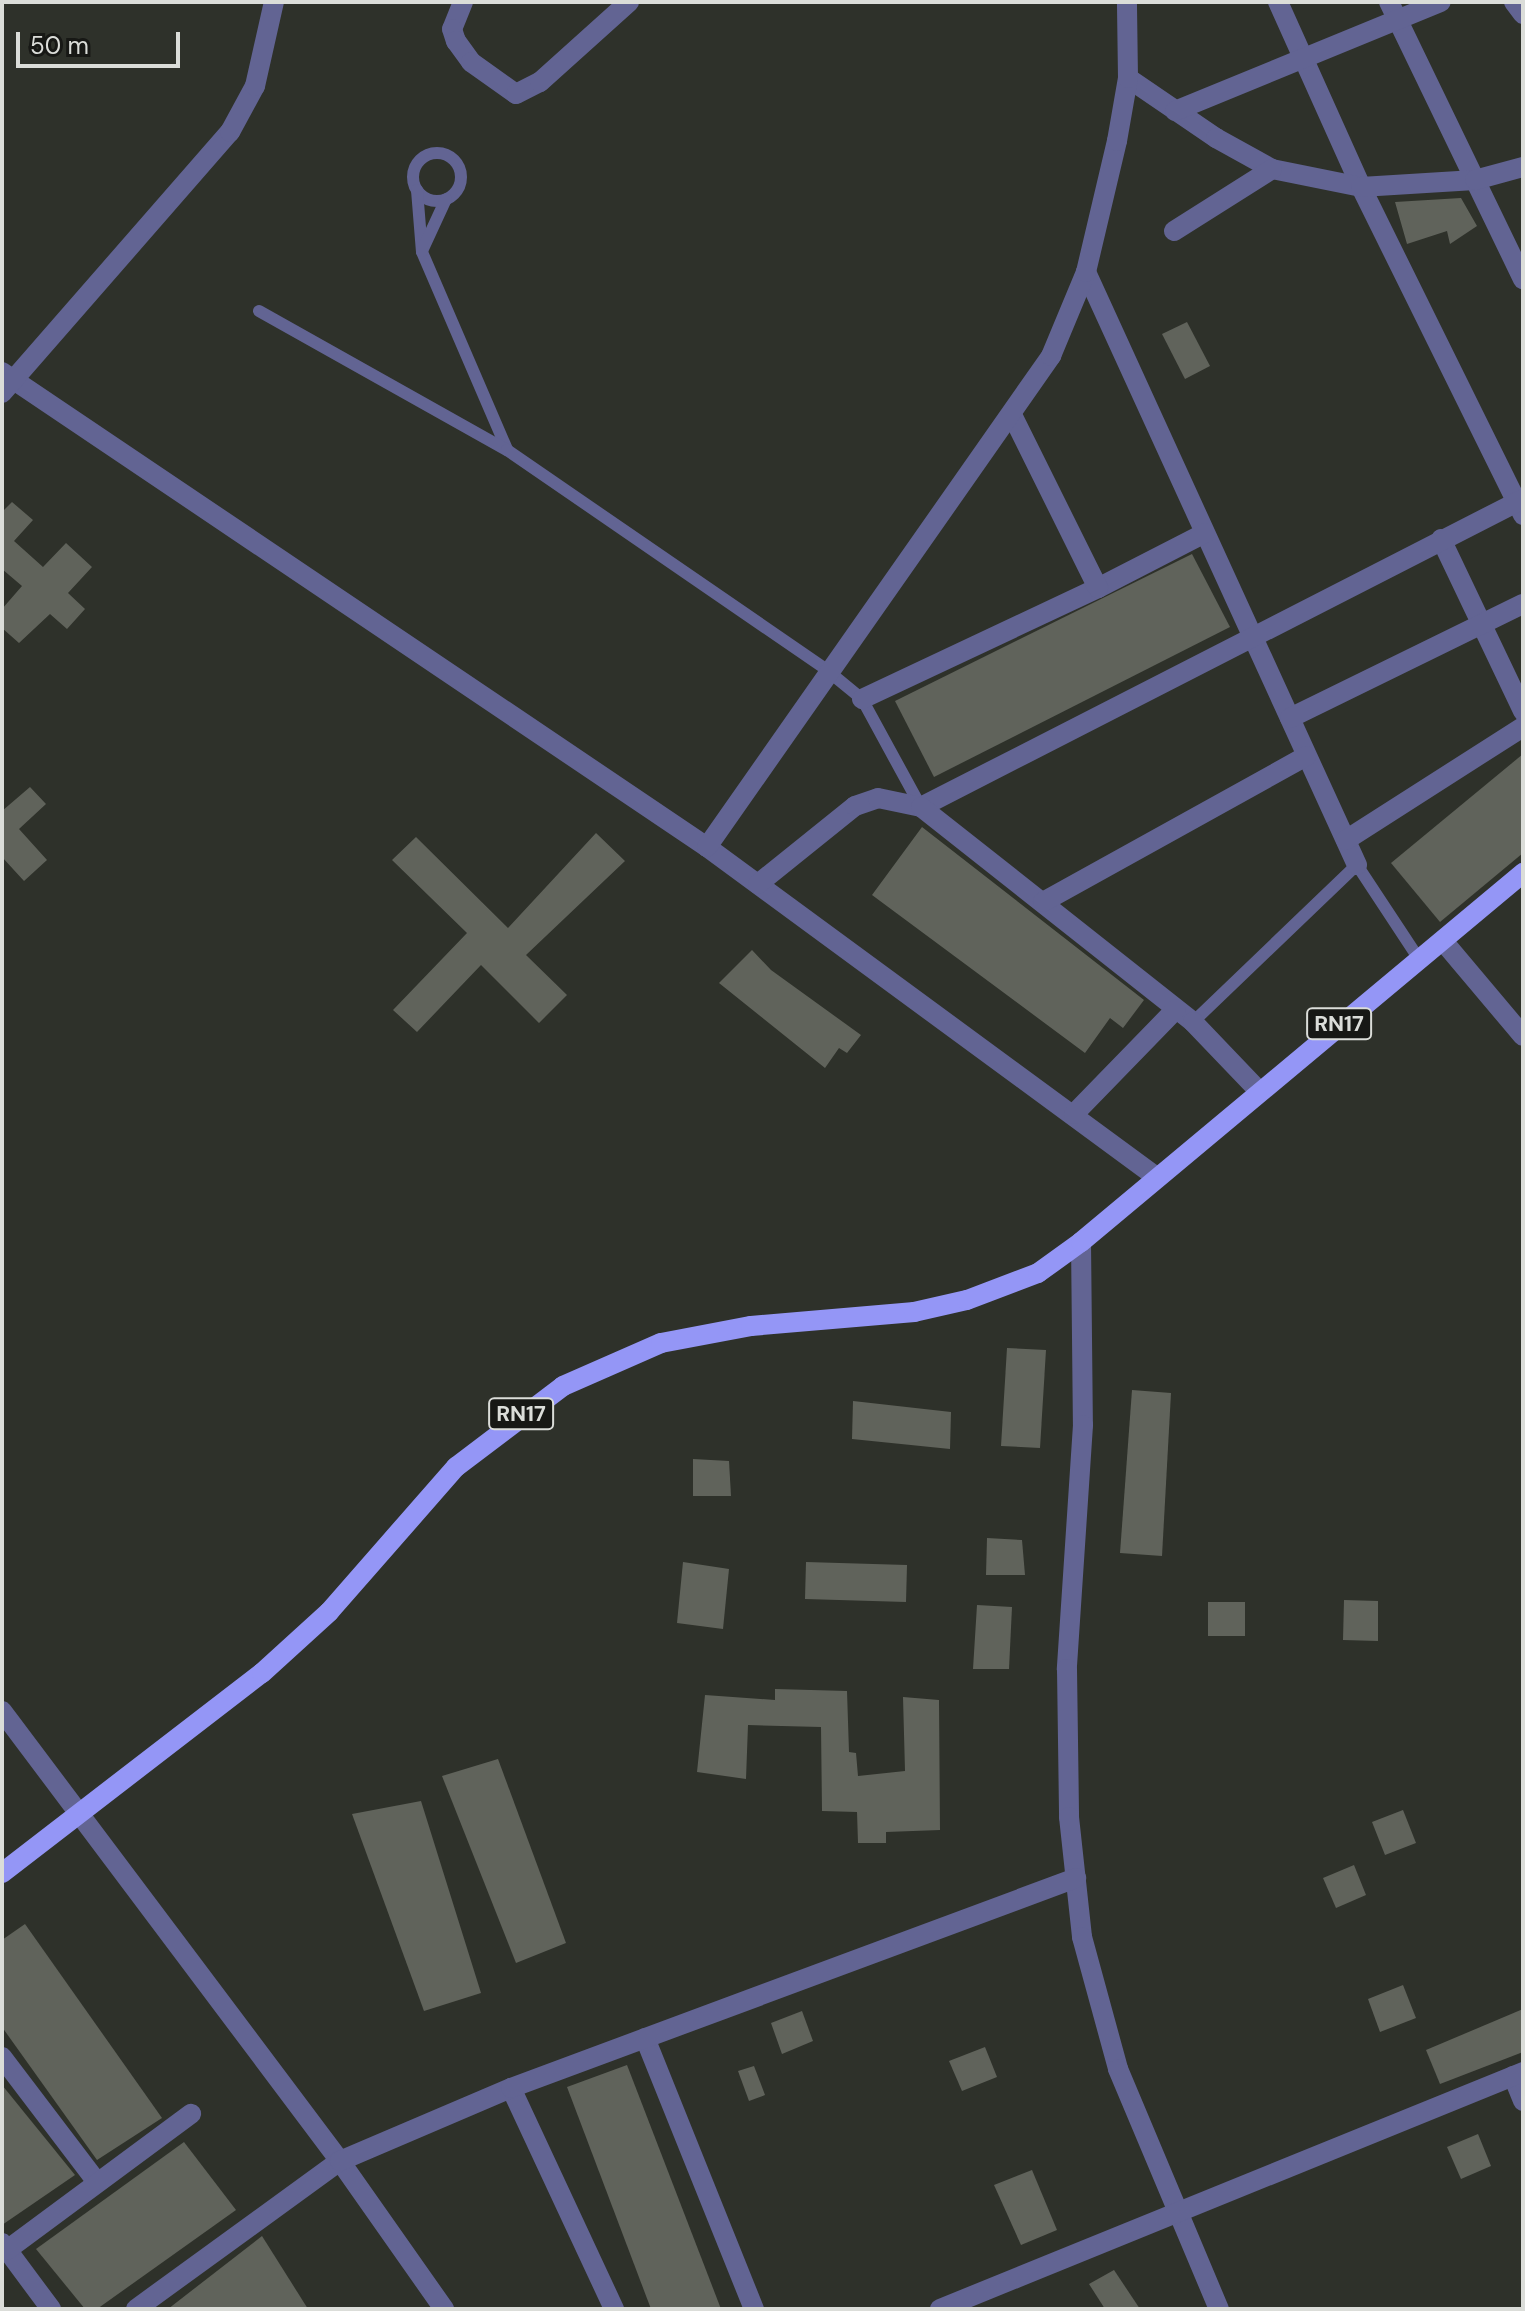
<!DOCTYPE html>
<html>
<head>
<meta charset="utf-8">
<style>
	body { margin:0 }
	#map { position:relative; width:1525px; height:2311px; overflow:hidden; background:#2e312a; font-family:"DM Sans",sans-serif }
	div>[style] { position:absolute }
	.building>* { inset:0; background:#60635b }
	.lane>* { height:12px; margin:-6px; padding:0 6px; transform-origin:6px; border-radius:6px; background:#626493 }
	.lane>.ring { margin:-6px; padding:0; box-sizing:content-box; background:none; border:12px solid #626493; border-radius:50% }
	.street>* { height:20px; margin:-10px; padding:0 10px; transform-origin:10px; border-radius:10px; background:#626493 }
	.primary>* { height:20px; margin:-10px; padding:0 10px; transform-origin:10px; border-radius:10px; background:#9496f6 }
	span { translate:-50% -50%; white-space:nowrap; text-align:center; line-height:1.15; -webkit-text-stroke:8px #171815; paint-order:stroke }
	.shield-label span { padding:2px 6px; background:#171815; border:2px solid; border-radius:6px; -webkit-text-stroke-width:0 }
	.shield-label { font-size:22px; color:#dbddd9; font-weight:700 }
	.frame { position:absolute; inset:0; border:4px solid #dbddd9; pointer-events:none }
	.scale { position:absolute; left:16px; top:32px; width:164px; height:36px; box-sizing:border-box; border:4px solid #dbddd9; border-top:0; padding-left:10px; font-size:24px; line-height:28px; white-space:nowrap; color:#dbddd9; -webkit-text-stroke:6px #171815; paint-order:stroke }
</style>
</head>
<body>
<div id="map">
	<div class="building">
		<i style="clip-path:polygon(1461px 198px,1477px 226px,1450px 244px,1447px 231px,1407px 244px,1395px 202px)"></i>
		<i style="clip-path:polygon(1187px 322px,1210px 366px,1185px 379px,1162px 334px)"></i>
		<i style="clip-path:polygon(12px 502px,33px 520px,14px 541px,43px 567px,66px 543px,92px 567px,68px 593px,85px 609px,67px 629px,50px 614px,19px 643px,2px 628px,2px 609px,22px 586px,2px 569px,2px 512px)"></i>
		<i style="clip-path:polygon(1192px 554px,1230px 627px,934px 777px,895px 701px)"></i>
		<i style="clip-path:polygon(1523px 754px,1523px 853px,1440px 922px,1391px 863px)"></i>
		<i style="clip-path:polygon(30px 787px,46px 804px,19px 829px,47px 860px,24px 881px,2px 857px,2px 811px)"></i>
		<i style="clip-path:polygon(922px 827px,1144px 1000px,1123px 1028px,1110px 1018px,1085px 1053px,872px 895px)"></i>
		<i style="clip-path:polygon(596px 833px,625px 861px,526px 955px,567px 995px,539px 1023px,481px 965px,417px 1032px,393px 1010px,467px 933px,392px 860px,416px 837px,508px 928px)"></i>
		<i style="clip-path:polygon(752px 950px,771px 970px,861px 1035px,847px 1053px,839px 1048px,825px 1068px,719px 983px)"></i>
		<i style="clip-path:polygon(1007px 1348px,1046px 1350px,1040px 1448px,1001px 1446px)"></i>
		<i style="clip-path:polygon(1132px 1390px,1171px 1393px,1162px 1556px,1120px 1553px)"></i>
		<i style="clip-path:polygon(853px 1401px,951px 1412px,950px 1449px,852px 1439px)"></i>
		<i style="clip-path:polygon(693px 1459px,729px 1461px,731px 1496px,693px 1496px)"></i>
		<i style="clip-path:polygon(987px 1538px,1022px 1540px,1025px 1575px,986px 1575px)"></i>
		<i style="clip-path:polygon(683px 1562px,729px 1569px,723px 1629px,677px 1623px)"></i>
		<i style="clip-path:polygon(806px 1562px,907px 1565px,906px 1602px,805px 1599px)"></i>
		<i style="clip-path:polygon(1344px 1600px,1378px 1601px,1378px 1641px,1343px 1640px)"></i>
		<i style="clip-path:polygon(1208px 1602px,1245px 1602px,1245px 1636px,1208px 1636px)"></i>
		<i style="clip-path:polygon(977px 1605px,1012px 1607px,1009px 1669px,973px 1669px)"></i>
		<i style="clip-path:polygon(775px 1689px,847px 1691px,849px 1752px,856px 1753px,858px 1776px,905px 1771px,903px 1697px,939px 1700px,940px 1830px,886px 1832px,886px 1843px,858px 1843px,857px 1812px,822px 1811px,821px 1727px,748px 1725px,746px 1779px,697px 1772px,705px 1695px,775px 1700px)"></i>
		<i style="clip-path:polygon(498px 1759px,566px 1943px,516px 1963px,442px 1776px)"></i>
		<i style="clip-path:polygon(421px 1801px,481px 1993px,424px 2011px,352px 1814px)"></i>
		<i style="clip-path:polygon(1403px 1810px,1416px 1843px,1385px 1855px,1372px 1822px)"></i>
		<i style="clip-path:polygon(1354px 1865px,1366px 1895px,1336px 1908px,1323px 1878px)"></i>
		<i style="clip-path:polygon(25px 1924px,162px 2118px,97px 2160px,2px 2027px,2px 1940px)"></i>
		<i style="clip-path:polygon(1403px 1985px,1416px 2018px,1380px 2032px,1368px 1999px)"></i>
		<i style="clip-path:polygon(1523px 2009px,1523px 2052px,1440px 2084px,1426px 2050px)"></i>
		<i style="clip-path:polygon(802px 2011px,813px 2041px,782px 2054px,771px 2023px)"></i>
		<i style="clip-path:polygon(985px 2047px,997px 2077px,962px 2091px,949px 2061px)"></i>
		<i style="clip-path:polygon(627px 2065px,721px 2309px,651px 2309px,567px 2087px)"></i>
		<i style="clip-path:polygon(754px 2066px,765px 2095px,749px 2101px,738px 2071px)"></i>
		<i style="clip-path:polygon(2px 2085px,75px 2175px,2px 2225px)"></i>
		<i style="clip-path:polygon(1478px 2134px,1491px 2166px,1461px 2179px,1447px 2147px)"></i>
		<i style="clip-path:polygon(184px 2142px,236px 2210px,97px 2309px,85px 2309px,36px 2249px)"></i>
		<i style="clip-path:polygon(1032px 2170px,1057px 2230px,1021px 2245px,994px 2185px)"></i>
		<i style="clip-path:polygon(262px 2236px,308px 2309px,168px 2309px)"></i>
		<i style="clip-path:polygon(1114px 2270px,1140px 2309px,1105px 2309px,1089px 2284px)"></i>
	</div>
	<div class="lane">
		<i class="ring" style="left:413px;top:153px;width:36px;height:36px"></i>
		<i style="left:417px;top:190px;width:62px;rotate:85.4deg"></i>
		<i style="left:422px;top:252px;width:215px;rotate:66.7deg"></i>
		<i style="left:422px;top:251px;width:57px;rotate:-65.2deg"></i>
		<i style="left:259px;top:311px;width:284px;rotate:29.3deg"></i>
		<i style="left:507px;top:450px;width:390px;rotate:34.5deg"></i>
		<i style="left:828px;top:671px;width:44px;rotate:39.5deg"></i>
		<i style="left:862px;top:699px;width:123px;rotate:61.4deg"></i>
		<i style="left:1193px;top:1022px;width:227px;rotate:-43.8deg"></i>
		<i style="left:1357px;top:865px;width:113px;rotate:56.6deg"></i>
	</div>
	<div class="street">
		<i style="left:463px;top:2px;width:29px;rotate:112deg"></i>
		<i style="left:452px;top:29px;width:13px;rotate:72deg"></i>
		<i style="left:456px;top:41px;width:26px;rotate:54deg"></i>
		<i style="left:471px;top:62px;width:55px;rotate:35.4deg"></i>
		<i style="left:516px;top:94px;width:27px;rotate:-27deg"></i>
		<i style="left:540px;top:82px;width:120px;rotate:-42deg"></i>
		<i style="left:1278px;top:2px;width:203px;rotate:65.8deg"></i>
		<i style="left:1361px;top:187px;width:366px;rotate:63.7deg"></i>
		<i style="left:1389px;top:2px;width:308px;rotate:64.2deg"></i>
		<i style="left:1514px;top:2px;width:15px;rotate:53deg"></i>
		<i style="left:1128px;top:78px;width:107px;rotate:34.3deg"></i>
		<i style="left:1216px;top:138px;width:64px;rotate:29deg"></i>
		<i style="left:1272px;top:169px;width:91px;rotate:11.4deg"></i>
		<i style="left:1361px;top:187px;width:114px;rotate:-3.5deg"></i>
		<i style="left:1475px;top:180px;width:50px;rotate:-15.2deg"></i>
		<i style="left:1175px;top:111px;width:287px;rotate:-22.3deg"></i>
		<i style="left:1174px;top:231px;width:116px;rotate:-32.3deg"></i>
		<i style="left:1086px;top:272px;width:652px;rotate:65.44deg"></i>
		<i style="left:2px;top:372px;width:850px;rotate:33.97deg"></i>
		<i style="left:707px;top:847px;width:556px;rotate:36.29deg"></i>
		<i style="left:2px;top:393px;width:347px;rotate:-48.9deg"></i>
		<i style="left:230px;top:132px;width:52px;rotate:-61.5deg"></i>
		<i style="left:255px;top:86px;width:86px;rotate:-77.3deg"></i>
		<i style="left:1441px;top:539px;width:191px;rotate:64.5deg"></i>
		<i style="left:1098px;top:588px;width:120px;rotate:-27.2deg"></i>
		<i style="left:862px;top:699px;width:261px;rotate:-25.2deg"></i>
		<i style="left:1098px;top:588px;width:193px;rotate:-116.4deg"></i>
		<i style="left:1290px;top:718px;width:259px;rotate:-26.1deg"></i>
		<i style="left:921px;top:807px;width:676px;rotate:-27.1deg"></i>
		<i style="left:1346px;top:840px;width:210px;rotate:-32.6deg"></i>
		<i style="left:707px;top:847px;width:600px;rotate:-54.98deg"></i>
		<i style="left:1051px;top:356px;width:91px;rotate:-67.4deg"></i>
		<i style="left:1086px;top:272px;width:135px;rotate:-76.7deg"></i>
		<i style="left:1117px;top:141px;width:64px;rotate:-80.1deg"></i>
		<i style="left:1128px;top:78px;width:76px;rotate:-90.8deg"></i>
		<i style="left:758px;top:884px;width:124px;rotate:-38.8deg"></i>
		<i style="left:855px;top:806px;width:24px;rotate:-19deg"></i>
		<i style="left:878px;top:798px;width:44px;rotate:11.8deg"></i>
		<i style="left:921px;top:807px;width:347px;rotate:38.3deg"></i>
		<i style="left:1193px;top:1022px;width:95px;rotate:46.3deg"></i>
		<i style="left:1043px;top:902px;width:301px;rotate:-29deg"></i>
		<i style="left:1443px;top:941px;width:124px;rotate:49.9deg"></i>
		<i style="left:1074px;top:1114px;width:146px;rotate:-45.8deg"></i>
		<i style="left:1081px;top:1242px;width:183px;rotate:89.4deg"></i>
		<i style="left:1083px;top:1425px;width:245px;rotate:93.8deg"></i>
		<i style="left:1067px;top:1669px;width:148px;rotate:89.2deg"></i>
		<i style="left:1069px;top:1817px;width:121px;rotate:83.8deg"></i>
		<i style="left:1082px;top:1937px;width:137px;rotate:74.7deg"></i>
		<i style="left:1118px;top:2069px;width:260px;rotate:67.2deg"></i>
		<i style="left:2px;top:1711px;width:563px;rotate:53.09deg"></i>
		<i style="left:340px;top:2161px;width:181px;rotate:54.9deg"></i>
		<i style="left:645px;top:2038px;width:292px;rotate:68.1deg"></i>
		<i style="left:2px;top:2057px;width:157px;rotate:52.8deg"></i>
		<i style="left:1513px;top:2076px;width:27px;rotate:68deg"></i>
		<i style="left:511px;top:2088px;width:244px;rotate:65deg"></i>
		<i style="left:2px;top:2243px;width:82px;rotate:53.4deg"></i>
		<i style="left:7px;top:2250px;width:229px;rotate:-36.5deg"></i>
		<i style="left:136px;top:2309px;width:252px;rotate:-36deg"></i>
		<i style="left:340px;top:2161px;width:186px;rotate:-23.1deg"></i>
		<i style="left:511px;top:2088px;width:603px;rotate:-20.39deg"></i>
		<i style="left:940px;top:2309px;width:629px;rotate:-22.12deg"></i>
	</div>
	<div class="primary">
		<i style="left:2px;top:1873px;width:328px;rotate:-37.6deg"></i>
		<i style="left:262px;top:1673px;width:91px;rotate:-42.3deg"></i>
		<i style="left:329px;top:1612px;width:193px;rotate:-48.8deg"></i>
		<i style="left:456px;top:1467px;width:134px;rotate:-37.1deg"></i>
		<i style="left:563px;top:1386px;width:107px;rotate:-23.7deg"></i>
		<i style="left:661px;top:1343px;width:92px;rotate:-10.7deg"></i>
		<i style="left:751px;top:1326px;width:164px;rotate:-4.9deg"></i>
		<i style="left:914px;top:1312px;width:54px;rotate:-12.8deg"></i>
		<i style="left:967px;top:1300px;width:76px;rotate:-20.8deg"></i>
		<i style="left:1038px;top:1273px;width:53px;rotate:-35.8deg"></i>
		<i style="left:1081px;top:1242px;width:576px;rotate:-39.86deg"></i>
	</div>
	<div class="shield-label">
		<span style="left:1339px;top:1024px">RN17</span>
		<span style="left:521px;top:1414px">RN17</span>
	</div>
	<div class="frame"></div>
	<div class="scale">50 m</div>
</div>
</body>
</html>
